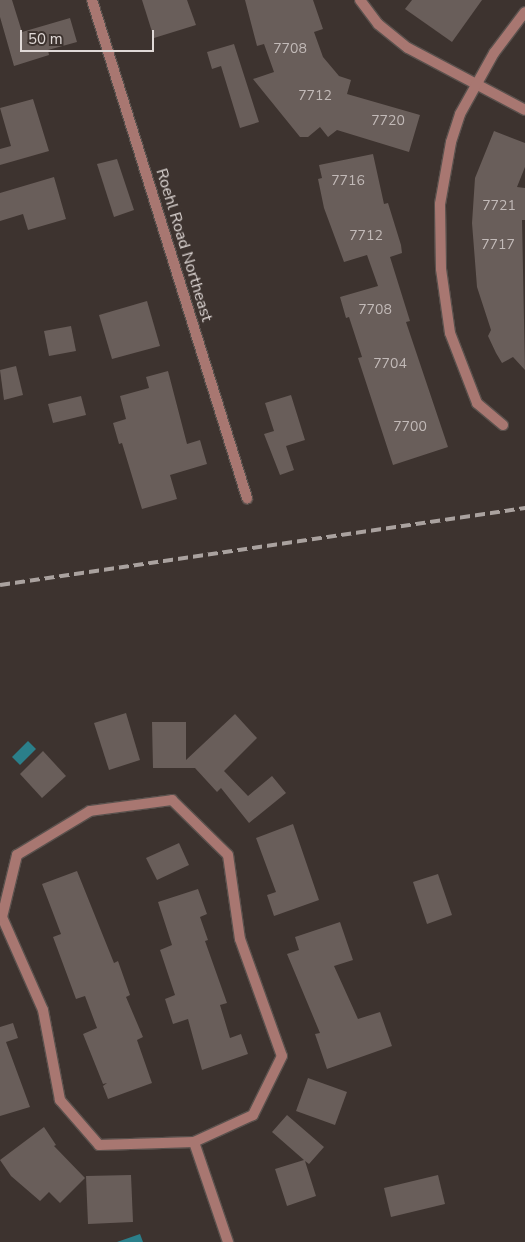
<!DOCTYPE html>
<html>
<head>
<meta charset="utf-8">
<style>
	body { margin:0 }
	#map { position:relative; width:525px; height:1242px; overflow:hidden; background:#3d332f; font-family:"Nunito Sans",sans-serif }
	div>[style] { position:absolute }
	.water>* { inset:0; background:#2b7f8a }
	.building>* { inset:0; background:#695e5a }
	.roads { filter:drop-shadow(1px 0 #5a514d) drop-shadow(-1px 0 #5a514d) drop-shadow(0 1px #5a514d) drop-shadow(0 -1px #5a514d) }
	.street>* { height:10px; margin:-5px; padding:0 5px; transform-origin:5px; border-radius:5px; background:#a87771 }
	.rail>* { height:4px; margin-top:-2px; transform-origin:0; background:repeating-linear-gradient(90deg,#aaa29f 0 10px,transparent 0 15px) }
	span { translate:-50% -50%; white-space:nowrap; text-align:center; line-height:1.15; -webkit-text-stroke:5px #3d332f; paint-order:stroke }
	.number-label { font-size:14px; color:#c2bab8 }
	.number-label span { -webkit-text-stroke-width:0 }
	.street-label { font-size:16px; color:#e0d9d7 }
	.scale { position:absolute; left:20px; top:30px; width:134px; height:22px; box-sizing:border-box; border:2px solid #e0d9d7; border-top:0; padding-left:6px; font-size:15px; line-height:18px; white-space:nowrap; color:#e0d9d7; -webkit-text-stroke:4px #3d332f; paint-order:stroke }
</style>
</head>
<body>
<div id="map">
	<div class="water">
		<i style="clip-path:polygon(28px 741px,36px 749px,20px 765px,12px 757px)"></i>
		<i style="clip-path:polygon(140px 1234px,143px 1242px,117px 1242px)"></i>
	</div>
	<div class="building">
		<i style="clip-path:polygon(0 0,12px 0,22px 32px,70px 18px,77px 42px,48px 50px,49px 55px,14px 66px,0 17px)"></i>
		<i style="clip-path:polygon(142px 0,187px 0,196px 25px,154px 38px)"></i>
		<i style="clip-path:polygon(245px 0,313px 0,323px 29px,314px 32px,323px 57px,339px 76px,351px 80px,347px 94px,420px 115px,409px 152px,337px 130px,328px 137px,320px 127px,308px 137px,300px 137px,253px 79px,274px 72px,264px 44px,257px 46px)"></i>
		<i style="clip-path:polygon(412px 0,482px 0,452px 42px,405px 9px)"></i>
		<i style="clip-path:polygon(234px 44px,259px 122px,240px 128px,221px 66px,212px 69px,207px 52px)"></i>
		<i style="clip-path:polygon(33px 99px,49px 151px,0 165px,0 149px,11px 146px,0 108px)"></i>
		<i style="clip-path:polygon(494px 131px,525px 143px,525px 167px,517px 187px,525px 188px,525px 220px,522px 220px,525px 370px,513px 357px,502px 363px,496px 353px,488px 336px,491px 330px,477px 287px,472px 223px,475px 178px)"></i>
		<i style="clip-path:polygon(373px 154px,384px 204px,388px 203px,401px 245px,402px 253px,390px 257px,410px 321px,406px 322px,448px 447px,393px 465px,358px 358px,362px 357px,349px 317px,346px 318px,340px 297px,378px 286px,367px 255px,344px 262px,324px 208px,318px 179px,322px 178px,319px 165px)"></i>
		<i style="clip-path:polygon(117px 159px,134px 210px,114px 217px,97px 164px)"></i>
		<i style="clip-path:polygon(54px 177px,66px 219px,28px 230px,23px 214px,0 221px,0 193px)"></i>
		<i style="clip-path:polygon(147px 301px,160px 346px,112px 359px,99px 315px)"></i>
		<i style="clip-path:polygon(71px 326px,76px 351px,49px 356px,44px 331px)"></i>
		<i style="clip-path:polygon(16px 366px,23px 395px,4px 400px,0 370px)"></i>
		<i style="clip-path:polygon(168px 371px,187px 444px,200px 440px,207px 464px,170px 475px,177px 499px,142px 509px,122px 443px,119px 444px,113px 423px,126px 419px,120px 396px,149px 388px,146px 377px)"></i>
		<i style="clip-path:polygon(291px 395px,305px 440px,286px 446px,294px 470px,280px 475px,264px 434px,274px 431px,265px 403px)"></i>
		<i style="clip-path:polygon(81px 396px,86px 415px,53px 423px,48px 404px)"></i>
		<i style="clip-path:polygon(126px 713px,140px 760px,109px 770px,94px 723px)"></i>
		<i style="clip-path:polygon(235px 714px,257px 738px,224px 771px,248px 796px,272px 776px,286px 793px,249px 823px,221px 788px,217px 792px,195px 768px,153px 768px,152px 722px,186px 722px,186px 760px)"></i>
		<i style="clip-path:polygon(43px 751px,66px 776px,42px 798px,20px 774px)"></i>
		<i style="clip-path:polygon(293px 824px,319px 900px,274px 916px,267px 895px,276px 892px,256px 838px)"></i>
		<i style="clip-path:polygon(179px 843px,189px 865px,157px 880px,146px 858px)"></i>
		<i style="clip-path:polygon(77px 871px,114px 963px,118px 961px,130px 995px,126px 997px,143px 1037px,137px 1040px,152px 1083px,108px 1099px,103px 1086px,107px 1083px,103px 1084px,83px 1034px,97px 1028px,85px 996px,76px 999px,53px 937px,61px 934px,42px 884px)"></i>
		<i style="clip-path:polygon(438px 874px,452px 915px,427px 924px,413px 882px)"></i>
		<i style="clip-path:polygon(198px 889px,207px 914px,200px 917px,208px 940px,205px 941px,227px 1003px,220px 1005px,230px 1038px,241px 1034px,248px 1054px,202px 1070px,188px 1019px,173px 1024px,165px 999px,175px 995px,160px 950px,172px 945px,158px 902px)"></i>
		<i style="clip-path:polygon(340px 922px,353px 960px,334px 966px,358px 1019px,380px 1012px,392px 1046px,327px 1069px,315px 1034px,320px 1033px,287px 954px,299px 950px,295px 937px)"></i>
		<i style="clip-path:polygon(13px 1023px,18px 1038px,6px 1042px,30px 1107px,0 1116px,0 1027px)"></i>
		<i style="clip-path:polygon(308px 1078px,347px 1092px,335px 1125px,296px 1111px)"></i>
		<i style="clip-path:polygon(287px 1115px,324px 1147px,309px 1164px,305px 1161px,316px 1196px,287px 1206px,275px 1169px,304px 1160px,272px 1132px)"></i>
		<i style="clip-path:polygon(44px 1127px,56px 1145px,54px 1146px,85px 1178px,60px 1203px,49px 1192px,40px 1201px,11px 1176px,0 1160px)"></i>
		<i style="clip-path:polygon(131px 1175px,133px 1222px,88px 1224px,86px 1176px)"></i>
		<i style="clip-path:polygon(438px 1175px,445px 1204px,391px 1217px,384px 1188px)"></i>
	</div>
	<div class="roads">
		<div class="street">
			<i style="left:92px;top:0;width:522px;rotate:72.71deg"></i>
			<i style="left:360px;top:0;width:30px;rotate:53deg"></i>
			<i style="left:378px;top:24px;width:38px;rotate:39deg"></i>
			<i style="left:408px;top:48px;width:132px;rotate:27.9deg"></i>
			<i style="left:503px;top:425px;width:34px;rotate:-140deg"></i>
			<i style="left:477px;top:403px;width:75px;rotate:-111.1deg"></i>
			<i style="left:450px;top:333px;width:65px;rotate:-98deg"></i>
			<i style="left:441px;top:269px;width:65px;rotate:-90.9deg"></i>
			<i style="left:440px;top:204px;width:63px;rotate:-79.9deg"></i>
			<i style="left:451px;top:142px;width:29px;rotate:-72deg"></i>
			<i style="left:460px;top:114px;width:70px;rotate:-60.9deg"></i>
			<i style="left:494px;top:53px;width:51px;rotate:-52.9deg"></i>
			<i style="left:172px;top:800px;width:78px;rotate:44.5deg"></i>
			<i style="left:228px;top:855px;width:85px;rotate:81.9deg"></i>
			<i style="left:240px;top:939px;width:124px;rotate:70.3deg"></i>
			<i style="left:282px;top:1056px;width:66px;rotate:116.2deg"></i>
			<i style="left:253px;top:1115px;width:65px;rotate:155.4deg"></i>
			<i style="left:194px;top:1142px;width:95px;rotate:178.2deg"></i>
			<i style="left:99px;top:1145px;width:60px;rotate:-130.9deg"></i>
			<i style="left:60px;top:1100px;width:92px;rotate:-100.7deg"></i>
			<i style="left:43px;top:1010px;width:102px;rotate:-113.8deg"></i>
			<i style="left:2px;top:917px;width:64px;rotate:-76.4deg"></i>
			<i style="left:17px;top:855px;width:85px;rotate:-31.1deg"></i>
			<i style="left:90px;top:811px;width:83px;rotate:-7.6deg"></i>
			<i style="left:194px;top:1142px;width:106px;rotate:71.2deg"></i>
		</div>
	</div>
	<div class="rail">
		<i style="left:0;top:585px;width:531px;rotate:-8.34deg"></i>
	</div>
	<div class="number-label">
		<span style="left:290px;top:49px">7708</span>
		<span style="left:315px;top:96px">7712</span>
		<span style="left:388px;top:121px">7720</span>
		<span style="left:348px;top:181px">7716</span>
		<span style="left:499px;top:206px">7721</span>
		<span style="left:366px;top:236px">7712</span>
		<span style="left:498px;top:245px">7717</span>
		<span style="left:375px;top:310px">7708</span>
		<span style="left:390px;top:364px">7704</span>
		<span style="left:410px;top:427px">7700</span>
	</div>
	<div class="street-label">
		<span style="left:184px;top:245px;rotate:73deg">Roehl Road Northeast</span>
	</div>
	<div class="scale">50 m</div>
</div>
</body>
</html>
